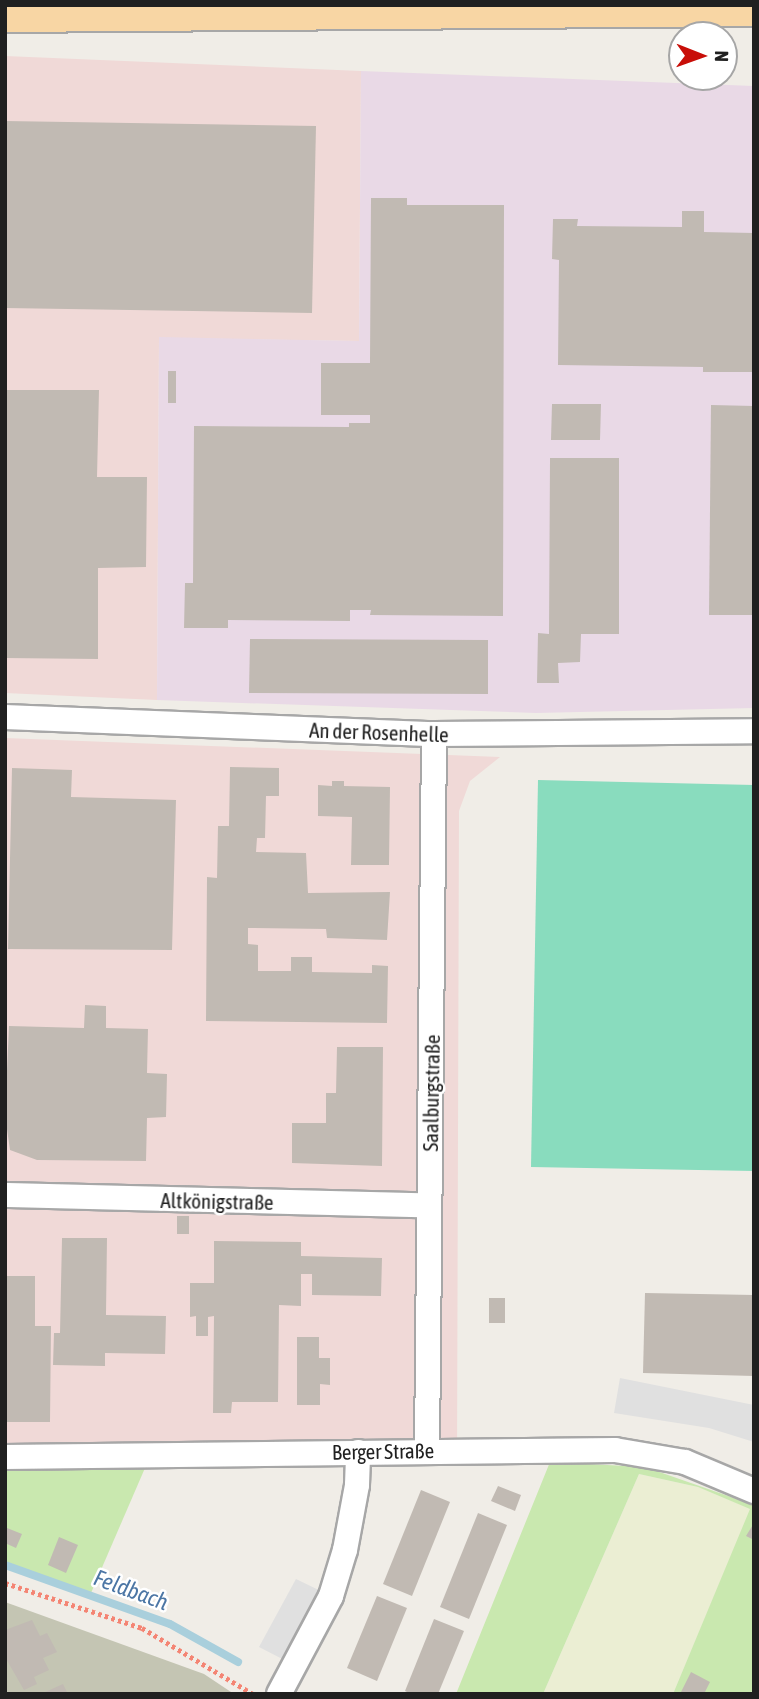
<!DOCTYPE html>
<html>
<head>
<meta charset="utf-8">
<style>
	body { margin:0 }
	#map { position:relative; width:759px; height:1699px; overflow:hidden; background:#f0ede7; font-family:"Asap Condensed",sans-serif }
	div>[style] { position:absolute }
	.commercial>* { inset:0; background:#f0d9d7 }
	.industrial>* { inset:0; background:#e9d9e6 }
	.construction>* { inset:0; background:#c4c5b3 }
	.farmland>* { inset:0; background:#ebeed3 }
	.grass>* { inset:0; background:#c9e8af }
	.pitch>* { inset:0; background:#89dcbe }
	.parking>* { inset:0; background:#e0e0e0 }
	.stream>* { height:8px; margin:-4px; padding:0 4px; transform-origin:4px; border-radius:4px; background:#a9cfdc }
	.building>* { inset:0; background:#c1bab3 }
	.path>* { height:4.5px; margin-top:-2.25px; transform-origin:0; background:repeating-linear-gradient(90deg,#f48574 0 3.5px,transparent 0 7px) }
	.roads { filter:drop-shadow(2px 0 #a7a7a7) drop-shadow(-2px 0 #a7a7a7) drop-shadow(0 2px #a7a7a7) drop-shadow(0 -2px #a7a7a7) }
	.minor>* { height:24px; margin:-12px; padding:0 12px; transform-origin:12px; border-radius:12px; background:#fff }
	.primary>* { height:38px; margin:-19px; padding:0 19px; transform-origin:19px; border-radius:19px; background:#f8d6a4 }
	span { translate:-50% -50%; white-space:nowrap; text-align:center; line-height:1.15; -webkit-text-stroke:5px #fff; paint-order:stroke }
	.street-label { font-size:21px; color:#202020 }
	.water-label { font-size:23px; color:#4c76a5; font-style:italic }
	.frame { position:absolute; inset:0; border:7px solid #202020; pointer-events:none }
	.north { position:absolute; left:668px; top:21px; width:70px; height:70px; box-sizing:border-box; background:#fff; border:2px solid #a6a6a6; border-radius:50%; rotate:91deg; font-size:19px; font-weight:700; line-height:28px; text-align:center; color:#202020 }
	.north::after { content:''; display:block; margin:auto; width:24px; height:32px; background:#c80e08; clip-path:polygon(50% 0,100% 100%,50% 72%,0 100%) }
</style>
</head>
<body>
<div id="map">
	<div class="commercial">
		<i style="clip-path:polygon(5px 56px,361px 71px,359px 341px,159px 338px,157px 700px,5px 693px)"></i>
		<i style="clip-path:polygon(5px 738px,500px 757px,470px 781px,459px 811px,457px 1464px,5px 1469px)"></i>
	</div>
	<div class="industrial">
		<i style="clip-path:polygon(361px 71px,754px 86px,754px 708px,536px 713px,157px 700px,159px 337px,359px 341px)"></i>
	</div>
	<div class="construction">
		<i style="clip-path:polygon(5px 1602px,204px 1674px,234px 1694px,5px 1694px)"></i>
	</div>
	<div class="farmland">
		<i style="clip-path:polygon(639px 1474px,698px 1487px,751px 1509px,673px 1694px,543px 1694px)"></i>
	</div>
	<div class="grass">
		<i style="clip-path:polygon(550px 1462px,645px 1467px,754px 1505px,754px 1694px,673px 1694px,750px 1509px,698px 1487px,639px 1474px,543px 1694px,456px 1694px)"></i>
		<i style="clip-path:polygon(145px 1468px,91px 1593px,5px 1565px,5px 1469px)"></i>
	</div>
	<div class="pitch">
		<i style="clip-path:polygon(538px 780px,754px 785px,754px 1171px,531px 1167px)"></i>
	</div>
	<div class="parking">
		<i style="clip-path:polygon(620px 1378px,754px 1405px,754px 1442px,709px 1428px,614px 1413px)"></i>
		<i style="clip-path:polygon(296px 1579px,331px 1596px,294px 1665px,259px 1647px)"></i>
	</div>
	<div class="stream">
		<i style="left:5px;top:1565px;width:175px;rotate:19.7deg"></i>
		<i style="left:170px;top:1624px;width:78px;rotate:29.2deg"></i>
	</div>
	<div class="building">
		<i style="clip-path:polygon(5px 121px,316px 126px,312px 313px,5px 308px)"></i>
		<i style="clip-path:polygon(371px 198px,407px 198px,407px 205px,504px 205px,503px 616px,370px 615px,371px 610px,350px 610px,350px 621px,228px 620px,228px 628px,184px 628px,185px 583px,193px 583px,194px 426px,349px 427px,349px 423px,370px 423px,370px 415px,321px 415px,321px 363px,370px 363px)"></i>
		<i style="clip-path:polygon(682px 211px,704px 211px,704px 232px,754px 233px,754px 372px,703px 372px,703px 367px,558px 365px,559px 260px,552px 259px,553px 219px,578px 219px,577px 226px,682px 227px)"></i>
		<i style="clip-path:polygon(168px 371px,176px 371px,176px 403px,168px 403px)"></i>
		<i style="clip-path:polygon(5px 390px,99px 390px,97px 477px,147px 477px,146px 567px,98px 568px,98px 659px,5px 658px)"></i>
		<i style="clip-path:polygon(552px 404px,601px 404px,600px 440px,551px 440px)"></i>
		<i style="clip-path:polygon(711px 405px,754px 406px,754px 615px,709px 615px)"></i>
		<i style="clip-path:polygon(550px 458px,619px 458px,619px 634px,581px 634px,580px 662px,558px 663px,559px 683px,537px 683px,538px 633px,549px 634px)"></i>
		<i style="clip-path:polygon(250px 639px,488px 640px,488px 694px,249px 693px)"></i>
		<i style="clip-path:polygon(230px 767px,279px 768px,279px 796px,266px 796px,265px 838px,257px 838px,256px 852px,306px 853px,308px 893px,390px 892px,387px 940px,327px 938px,326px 929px,248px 928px,248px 944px,258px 945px,258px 971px,291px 971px,291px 957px,312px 957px,312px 972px,372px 973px,372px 965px,388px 966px,387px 1023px,206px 1021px,207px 877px,217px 878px,218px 826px,229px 826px)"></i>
		<i style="clip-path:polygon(12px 768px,72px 770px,71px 797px,176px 800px,172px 950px,8px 949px)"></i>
		<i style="clip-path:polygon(332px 781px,344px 781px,344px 786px,390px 787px,389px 865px,351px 865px,352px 817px,318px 816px,318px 785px,332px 786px)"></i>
		<i style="clip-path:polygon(85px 1005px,106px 1006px,106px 1028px,148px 1029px,147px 1073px,167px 1074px,166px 1117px,147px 1118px,146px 1161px,37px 1160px,10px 1150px,5px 1115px,9px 1026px,84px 1028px)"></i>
		<i style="clip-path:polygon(337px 1047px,383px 1047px,382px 1166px,292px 1163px,292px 1123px,326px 1123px,326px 1093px,336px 1093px)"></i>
		<i style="clip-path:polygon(177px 1216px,189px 1216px,189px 1234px,177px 1234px)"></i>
		<i style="clip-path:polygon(62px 1238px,107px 1238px,106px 1315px,166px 1316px,165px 1354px,105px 1353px,105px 1366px,53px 1365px,54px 1333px,60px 1333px)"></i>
		<i style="clip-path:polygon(214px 1241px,301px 1242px,301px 1256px,382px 1258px,381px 1296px,312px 1295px,312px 1274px,301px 1274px,301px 1306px,279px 1305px,278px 1402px,232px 1402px,231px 1413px,213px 1413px,214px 1316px,208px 1317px,208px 1336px,196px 1336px,196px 1316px,190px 1317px,190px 1283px,214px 1283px)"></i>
		<i style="clip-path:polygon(5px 1276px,35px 1276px,35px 1326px,51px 1326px,50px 1422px,5px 1422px)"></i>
		<i style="clip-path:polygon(645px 1293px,754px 1295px,754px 1376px,643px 1373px)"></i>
		<i style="clip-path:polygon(489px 1298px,505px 1298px,505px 1323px,489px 1323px)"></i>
		<i style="clip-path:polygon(297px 1337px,319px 1337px,319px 1358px,330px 1358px,330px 1385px,320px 1384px,320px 1405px,297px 1405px)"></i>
		<i style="clip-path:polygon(498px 1486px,521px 1495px,515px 1511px,491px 1501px)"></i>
		<i style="clip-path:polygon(421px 1490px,450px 1502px,412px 1596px,383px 1584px)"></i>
		<i style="clip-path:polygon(478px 1513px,507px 1525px,469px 1619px,440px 1607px)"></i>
		<i style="clip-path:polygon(754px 1523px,754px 1540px,746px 1536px)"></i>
		<i style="clip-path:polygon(7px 1528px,22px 1534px,16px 1548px,5px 1543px)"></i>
		<i style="clip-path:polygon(59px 1537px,78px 1545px,66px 1573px,48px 1565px)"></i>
		<i style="clip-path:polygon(377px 1596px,407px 1608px,377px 1681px,347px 1668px)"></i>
		<i style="clip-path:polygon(434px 1619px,464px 1631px,438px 1694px,411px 1694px,405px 1691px)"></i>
		<i style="clip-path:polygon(32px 1620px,40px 1636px,47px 1633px,57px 1652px,43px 1658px,49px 1670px,34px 1677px,37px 1684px,24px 1690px,5px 1657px,5px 1630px)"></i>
		<i style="clip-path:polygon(691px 1672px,710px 1682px,704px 1694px,681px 1692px)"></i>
		<i style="clip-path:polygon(63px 1684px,68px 1694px,41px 1694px)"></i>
	</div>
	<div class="path">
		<i style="left:5px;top:1583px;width:144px;rotate:18.2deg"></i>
		<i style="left:142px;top:1628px;width:129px;rotate:30.7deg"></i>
	</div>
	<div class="roads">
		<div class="minor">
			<i style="left:5px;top:717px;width:429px;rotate:2.3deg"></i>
			<i style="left:434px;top:734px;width:320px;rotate:-0.5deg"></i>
			<i style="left:5px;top:1195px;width:424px;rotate:1.4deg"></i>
			<i style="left:427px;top:1451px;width:717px;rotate:-89.44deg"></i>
			<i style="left:5px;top:1457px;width:610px;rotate:-0.66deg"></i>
			<i style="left:615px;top:1450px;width:71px;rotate:9.7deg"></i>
			<i style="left:685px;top:1462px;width:75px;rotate:22.8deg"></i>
			<i style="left:279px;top:1694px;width:111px;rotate:-62deg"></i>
			<i style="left:331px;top:1596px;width:48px;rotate:-73.1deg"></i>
			<i style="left:345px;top:1550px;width:66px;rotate:-79.5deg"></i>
			<i style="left:357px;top:1485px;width:33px;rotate:-88deg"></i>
		</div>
		<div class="primary">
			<i style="left:5px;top:13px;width:749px;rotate:-0.46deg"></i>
		</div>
	</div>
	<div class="street-label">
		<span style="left:379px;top:732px;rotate:2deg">An der Rosenhelle</span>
		<span style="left:431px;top:1093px;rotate:-89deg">Saalburgstraße</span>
		<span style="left:217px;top:1201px;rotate:1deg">Altkönigstraße</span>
		<span style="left:383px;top:1451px;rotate:-1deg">Berger Straße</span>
	</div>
	<div class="water-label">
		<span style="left:131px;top:1590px;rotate:20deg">Feldbach</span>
	</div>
	<div class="frame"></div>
	<div class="north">N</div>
</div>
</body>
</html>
